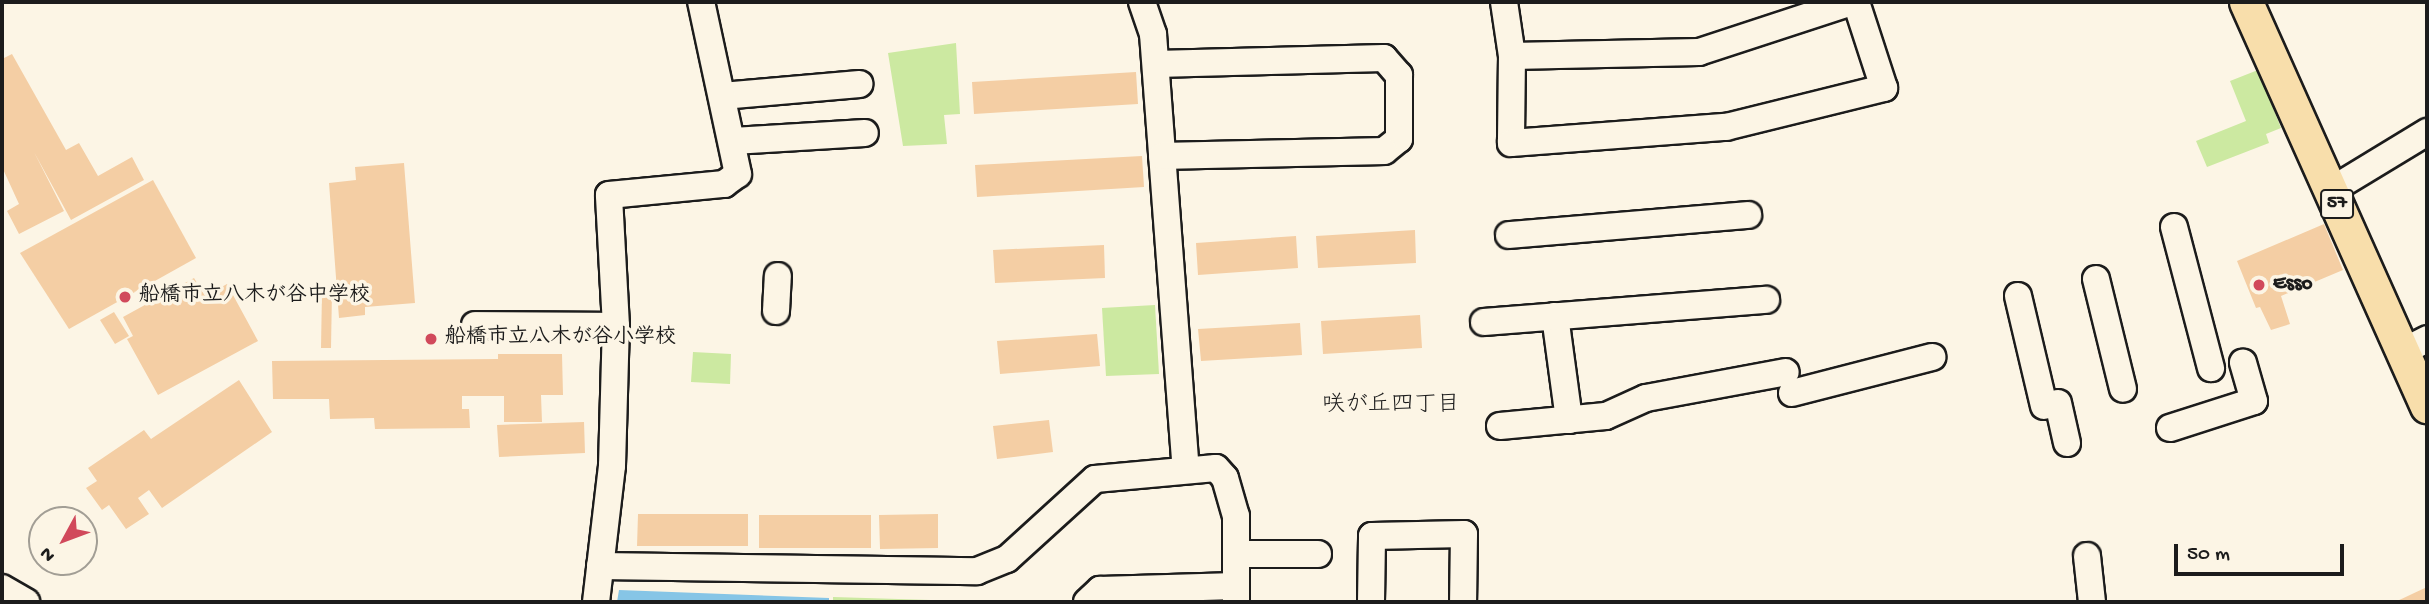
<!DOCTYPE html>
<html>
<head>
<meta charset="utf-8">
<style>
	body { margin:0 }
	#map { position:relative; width:2429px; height:604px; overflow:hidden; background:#fcf5e5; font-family:"Gochi Hand","Klee One",sans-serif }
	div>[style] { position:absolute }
	.green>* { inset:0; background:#cce9a1 }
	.water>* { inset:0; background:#86c5e6 }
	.building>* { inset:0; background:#f4cea4 }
	.roads { filter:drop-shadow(2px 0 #1c1c1c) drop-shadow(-2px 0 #1c1c1c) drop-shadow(0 2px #1c1c1c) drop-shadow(0 -2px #1c1c1c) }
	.minor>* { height:26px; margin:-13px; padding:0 13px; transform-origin:13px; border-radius:13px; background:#fcf5e5 }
	.major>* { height:33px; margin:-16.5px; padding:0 16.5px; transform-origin:16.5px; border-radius:16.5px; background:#f8deab }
	.dots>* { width:19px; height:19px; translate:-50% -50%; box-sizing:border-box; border:4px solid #fcf5e5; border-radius:50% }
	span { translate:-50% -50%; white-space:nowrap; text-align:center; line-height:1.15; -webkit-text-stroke:7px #fcf5e5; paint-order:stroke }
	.shield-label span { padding:2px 5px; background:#fcf5e5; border:2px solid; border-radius:5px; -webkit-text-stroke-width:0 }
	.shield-label { font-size:19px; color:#1c1c1c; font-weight:700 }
	.poi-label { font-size:21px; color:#1c1c1c; font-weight:700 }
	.left { translate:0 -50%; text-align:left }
	.neighbourhood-label { font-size:23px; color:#1c1c1c }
	.frame { position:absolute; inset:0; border:4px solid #1c1c1c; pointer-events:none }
	.north { position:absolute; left:28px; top:506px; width:70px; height:70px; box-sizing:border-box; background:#fcf5e5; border:2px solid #a29e95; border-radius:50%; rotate:229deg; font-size:19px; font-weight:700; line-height:28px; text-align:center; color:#1c1c1c }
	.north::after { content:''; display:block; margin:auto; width:24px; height:32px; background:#d1495b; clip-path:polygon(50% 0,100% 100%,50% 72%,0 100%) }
	.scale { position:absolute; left:2174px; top:544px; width:170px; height:32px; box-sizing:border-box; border:4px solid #1c1c1c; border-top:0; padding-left:9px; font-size:21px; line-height:24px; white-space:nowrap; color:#1c1c1c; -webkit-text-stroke:5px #fcf5e5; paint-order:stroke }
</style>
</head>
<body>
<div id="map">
	<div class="green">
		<i style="clip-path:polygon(956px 43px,960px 114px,944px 115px,947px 144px,903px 146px,888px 53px)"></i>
		<i style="clip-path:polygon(2258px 70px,2281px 128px,2266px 134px,2269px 143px,2207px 167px,2196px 141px,2246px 121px,2230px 81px)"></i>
		<i style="clip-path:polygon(1155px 305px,1159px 374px,1106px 376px,1102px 308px)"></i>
		<i style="clip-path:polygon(693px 352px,731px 354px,730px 384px,691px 382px)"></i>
		<i style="clip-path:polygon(833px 597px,931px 600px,931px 602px,833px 602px)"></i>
	</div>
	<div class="water">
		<i style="clip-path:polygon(619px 590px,829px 598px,829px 602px,617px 602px)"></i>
	</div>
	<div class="building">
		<i style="clip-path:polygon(12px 54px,66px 150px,79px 143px,98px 176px,132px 157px,144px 180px,71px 220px,34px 152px,64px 211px,19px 234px,7px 211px,19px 204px,2px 167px,2px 59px)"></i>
		<i style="clip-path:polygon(1136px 72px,1138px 104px,974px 114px,972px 82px)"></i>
		<i style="clip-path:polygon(1142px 156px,1144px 187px,977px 197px,975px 165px)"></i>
		<i style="clip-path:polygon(404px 163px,415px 303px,365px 307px,365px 315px,339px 318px,329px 183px,356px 180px,355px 167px)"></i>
		<i style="clip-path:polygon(153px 180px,196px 258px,69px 329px,20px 253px)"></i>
		<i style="clip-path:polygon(2324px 224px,2343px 270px,2281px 296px,2290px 324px,2271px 330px,2260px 307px,2256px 308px,2237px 261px)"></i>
		<i style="clip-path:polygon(1415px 230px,1416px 263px,1318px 268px,1316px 236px)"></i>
		<i style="clip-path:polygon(1296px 236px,1298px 268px,1198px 275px,1196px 243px)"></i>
		<i style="clip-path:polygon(1104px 245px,1105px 278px,995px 283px,993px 250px)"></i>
		<i style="clip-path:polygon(194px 278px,205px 296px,227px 284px,258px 341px,158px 395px,127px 339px,133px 336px,123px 317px)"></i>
		<i style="clip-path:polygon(322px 291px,332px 291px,331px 348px,321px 348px)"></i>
		<i style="clip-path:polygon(114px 312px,129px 336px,115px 344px,100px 320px)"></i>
		<i style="clip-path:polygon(1420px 315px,1422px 348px,1323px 354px,1321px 321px)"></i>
		<i style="clip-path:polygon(1300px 323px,1302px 355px,1201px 361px,1198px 329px)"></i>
		<i style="clip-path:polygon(1097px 334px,1100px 366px,1000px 374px,997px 341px)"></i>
		<i style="clip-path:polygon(498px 354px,562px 354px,563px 395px,541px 395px,542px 422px,504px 422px,504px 396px,462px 396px,462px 409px,469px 409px,470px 428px,375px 429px,374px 418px,330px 419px,329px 399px,273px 399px,272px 361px,498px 359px)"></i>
		<i style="clip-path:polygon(239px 380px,272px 432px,162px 508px,149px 490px,138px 498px,149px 514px,126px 529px,109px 505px,102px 510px,86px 488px,97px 481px,88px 468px,144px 430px,151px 439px)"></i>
		<i style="clip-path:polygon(1049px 420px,1053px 452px,997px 459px,993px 426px)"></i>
		<i style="clip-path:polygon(584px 422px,585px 453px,499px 457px,497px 425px)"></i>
		<i style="clip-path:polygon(638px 514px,748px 514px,748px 546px,637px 546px)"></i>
		<i style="clip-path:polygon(938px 514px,938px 548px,880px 549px,879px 515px)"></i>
		<i style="clip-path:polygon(759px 515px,871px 515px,871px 548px,759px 548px)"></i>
		<i style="clip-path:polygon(2427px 587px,2427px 602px,2395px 602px)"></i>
	</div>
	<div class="roads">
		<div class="minor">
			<i style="left:1142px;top:2px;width:34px;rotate:71deg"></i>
			<i style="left:1153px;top:34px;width:436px;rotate:85.7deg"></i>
			<i style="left:1504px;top:2px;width:55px;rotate:81.6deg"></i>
			<i style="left:1512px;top:56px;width:87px;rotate:90.7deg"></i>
			<i style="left:1511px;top:143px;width:216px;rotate:-4.3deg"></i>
			<i style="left:1726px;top:127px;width:163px;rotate:-13.9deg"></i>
			<i style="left:1884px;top:88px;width:90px;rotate:-108deg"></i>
			<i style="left:1512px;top:56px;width:187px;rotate:-1.2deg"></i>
			<i style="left:1699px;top:52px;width:161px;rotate:-18.1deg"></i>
			<i style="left:1156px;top:64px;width:228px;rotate:-1.5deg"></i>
			<i style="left:1384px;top:58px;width:23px;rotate:49deg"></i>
			<i style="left:1399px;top:75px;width:64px;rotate:90deg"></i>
			<i style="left:1399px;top:139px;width:19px;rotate:141deg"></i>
			<i style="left:1384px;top:151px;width:222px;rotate:178.7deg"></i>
			<i style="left:722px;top:96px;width:138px;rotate:-5deg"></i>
			<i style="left:733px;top:141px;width:132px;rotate:-3.5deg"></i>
			<i style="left:2330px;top:191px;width:114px;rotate:-31.3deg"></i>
			<i style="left:2174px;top:227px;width:146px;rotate:75.3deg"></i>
			<i style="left:1509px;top:235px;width:240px;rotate:-4.8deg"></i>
			<i style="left:2096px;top:279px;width:113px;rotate:76.2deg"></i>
			<i style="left:2018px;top:296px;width:113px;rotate:76.7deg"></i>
			<i style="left:776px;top:311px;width:35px;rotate:-87deg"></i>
			<i style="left:1555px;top:316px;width:105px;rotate:82.3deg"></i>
			<i style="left:1484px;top:322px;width:283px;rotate:-4.5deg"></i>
			<i style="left:475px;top:325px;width:141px;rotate:0.4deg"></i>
			<i style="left:2402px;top:352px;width:28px;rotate:-27deg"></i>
			<i style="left:1792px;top:393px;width:145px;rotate:-14.4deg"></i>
			<i style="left:2058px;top:403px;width:41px;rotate:77.3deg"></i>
			<i style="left:1500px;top:426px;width:106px;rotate:-5.4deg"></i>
			<i style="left:1606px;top:416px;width:44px;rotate:-24.2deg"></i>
			<i style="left:1646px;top:398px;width:142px;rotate:-10.5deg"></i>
			<i style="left:2170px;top:428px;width:88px;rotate:-17.8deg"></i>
			<i style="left:2254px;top:401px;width:40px;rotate:-106deg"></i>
			<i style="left:1236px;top:554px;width:82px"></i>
			<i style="left:2087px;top:556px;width:46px;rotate:83.8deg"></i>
			<i style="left:600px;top:566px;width:377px;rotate:0.8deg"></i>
			<i style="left:977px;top:571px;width:32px;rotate:-22deg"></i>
			<i style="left:1007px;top:559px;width:119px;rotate:-42.3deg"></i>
			<i style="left:1095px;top:479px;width:121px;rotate:-5.2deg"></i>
			<i style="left:1216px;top:468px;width:13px;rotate:48deg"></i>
			<i style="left:1225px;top:478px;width:40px;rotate:74deg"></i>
			<i style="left:1236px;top:516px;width:86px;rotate:90deg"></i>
			<i style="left:2px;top:588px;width:28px;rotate:30deg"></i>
			<i style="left:596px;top:602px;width:137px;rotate:-83.3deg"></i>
			<i style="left:612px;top:466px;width:140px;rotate:-88.4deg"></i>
			<i style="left:616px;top:326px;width:131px;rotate:-93.1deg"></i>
			<i style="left:609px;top:195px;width:116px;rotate:-5.5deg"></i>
			<i style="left:724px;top:184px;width:17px;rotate:-36deg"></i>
			<i style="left:738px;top:174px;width:176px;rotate:-102.1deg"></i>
			<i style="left:1087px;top:602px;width:18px;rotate:-43deg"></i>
			<i style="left:1100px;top:590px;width:136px;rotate:-1.7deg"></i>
			<i style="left:1371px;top:602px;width:66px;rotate:-89.1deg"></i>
			<i style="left:1372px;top:536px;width:92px;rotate:-1.2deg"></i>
			<i style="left:1464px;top:534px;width:68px;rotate:90.8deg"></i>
		</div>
		<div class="major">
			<i style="left:2246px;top:2px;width:443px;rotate:65.9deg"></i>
		</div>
	</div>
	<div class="dots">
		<i style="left:2259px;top:285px;background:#d1495b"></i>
		<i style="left:125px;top:297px;background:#d1495b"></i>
		<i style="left:431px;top:339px;background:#d1495b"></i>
	</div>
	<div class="shield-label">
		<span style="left:2337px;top:204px">57</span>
	</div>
	<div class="poi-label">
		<span class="left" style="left:2273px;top:285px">Esso</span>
		<span class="left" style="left:139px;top:297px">船橋市立八木が谷中学校</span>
		<span class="left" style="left:445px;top:339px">船橋市立八木が谷小学校</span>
	</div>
	<div class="neighbourhood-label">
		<span style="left:1391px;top:406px">咲が丘四丁目</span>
	</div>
	<div class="frame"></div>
	<div class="north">N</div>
	<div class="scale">50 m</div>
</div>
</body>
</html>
